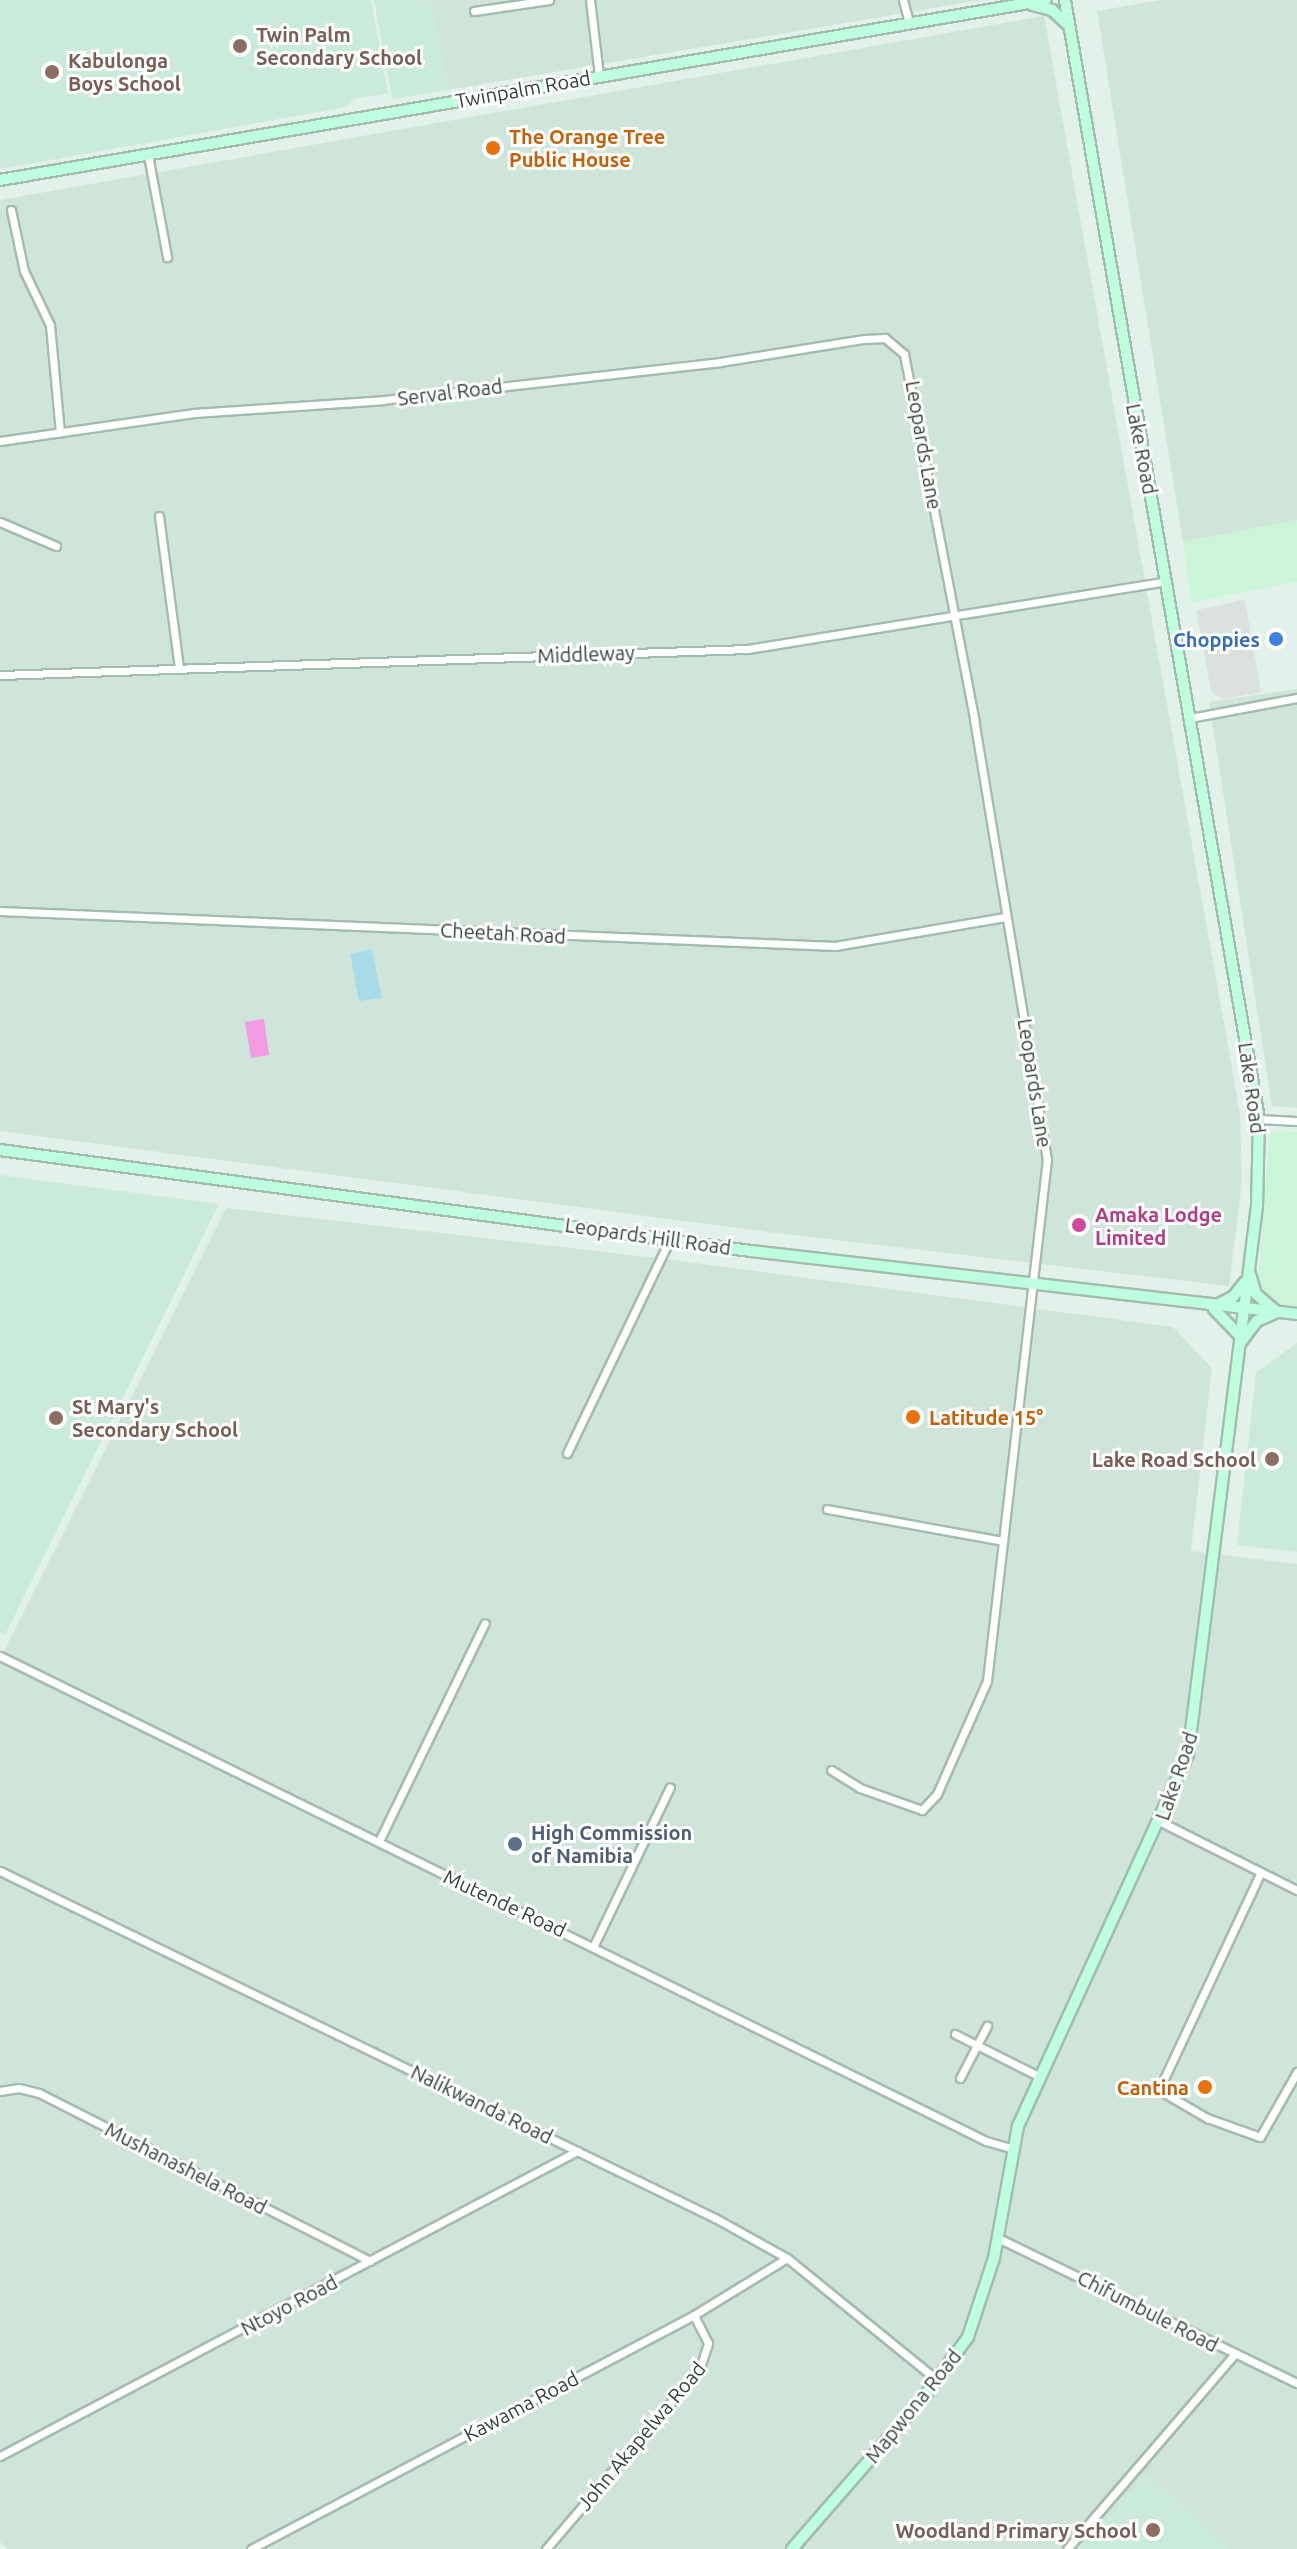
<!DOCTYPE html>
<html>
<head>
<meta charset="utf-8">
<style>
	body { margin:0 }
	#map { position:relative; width:1297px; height:2549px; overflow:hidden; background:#e2f1e9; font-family:Ubuntu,sans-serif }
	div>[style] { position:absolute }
	.residential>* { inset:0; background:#cfe5d9 }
	.commercial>* { inset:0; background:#cbf5d9 }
	.education>* { inset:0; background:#cbebda }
	.green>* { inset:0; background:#a9dae7 }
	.parking>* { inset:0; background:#dbe1dd }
	.water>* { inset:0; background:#f19be3 }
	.roads { filter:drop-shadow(2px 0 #a4bcae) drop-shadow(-2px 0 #a4bcae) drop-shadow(0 2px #a4bcae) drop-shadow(0 -2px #a4bcae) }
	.minor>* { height:7px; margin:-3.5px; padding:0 3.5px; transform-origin:3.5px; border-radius:3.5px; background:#fff }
	.secondary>* { height:10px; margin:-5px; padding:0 5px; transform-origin:5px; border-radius:5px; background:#beffdf }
	.dots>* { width:22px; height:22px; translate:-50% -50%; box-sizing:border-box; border:4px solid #fff; border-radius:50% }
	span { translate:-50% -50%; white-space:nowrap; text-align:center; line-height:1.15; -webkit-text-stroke:6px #fff; paint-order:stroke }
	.education-label { font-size:20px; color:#785e54; font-weight:700 }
	.left { translate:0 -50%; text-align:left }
	.right { translate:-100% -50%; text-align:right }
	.street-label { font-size:20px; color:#324238 }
	.food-label { font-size:20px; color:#c56008; font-weight:700 }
	.shop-label { font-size:20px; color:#366cbe; font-weight:700 }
	.hotel-label { font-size:20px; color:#b23c85; font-weight:700 }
	.service-label { font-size:20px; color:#4e5e75; font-weight:700 }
</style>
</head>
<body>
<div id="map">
	<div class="residential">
		<i style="clip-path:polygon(430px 0,981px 0,448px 90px)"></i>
		<i style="clip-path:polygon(1161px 0,1297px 0,1297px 520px,1183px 542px,1097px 11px)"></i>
		<i style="clip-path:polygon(1044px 16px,1240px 1113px,1242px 1182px,1229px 1286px,768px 1232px,0 1131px,0 200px)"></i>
		<i style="clip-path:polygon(1297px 689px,1297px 1108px,1272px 1106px,1209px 702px)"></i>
		<i style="clip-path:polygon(226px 1208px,673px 1260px,1173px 1327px,1212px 1368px,1191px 1551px,1297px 1564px,1297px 2549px,1230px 2549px,1146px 2475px,1081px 2549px,8px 2549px,0 2542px,0 1659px)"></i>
	</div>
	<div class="commercial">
		<i style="clip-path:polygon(1297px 520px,1297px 582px,1191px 602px,1183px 542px)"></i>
		<i style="clip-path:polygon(1270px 1131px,1297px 1132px,1297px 1310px,1272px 1307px,1258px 1279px)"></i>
	</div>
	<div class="education">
		<i style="clip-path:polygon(0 0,371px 0,388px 93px,354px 99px,347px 107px,0 169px)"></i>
		<i style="clip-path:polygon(374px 0,430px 0,448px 90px,392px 99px)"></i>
		<i style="clip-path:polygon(0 1175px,219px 1204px,5px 1635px,0 1632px)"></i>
		<i style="clip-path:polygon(1297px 1343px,1297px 1552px,1237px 1545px,1256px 1373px)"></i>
		<i style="clip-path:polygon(1146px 2475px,1187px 2511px,1230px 2549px,1081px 2549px)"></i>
	</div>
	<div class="green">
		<i style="clip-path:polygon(372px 949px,382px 998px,359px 1001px,350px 954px)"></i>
	</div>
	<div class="parking">
		<i style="clip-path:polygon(1245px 600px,1261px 692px,1223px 699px,1211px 691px,1196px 610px)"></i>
	</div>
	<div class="water">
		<i style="clip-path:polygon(264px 1019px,269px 1055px,251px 1058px,245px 1022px)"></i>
	</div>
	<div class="roads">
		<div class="minor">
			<i style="left:590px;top:0;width:77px;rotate:83.2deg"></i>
			<i style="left:903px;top:0;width:24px;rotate:75deg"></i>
			<i style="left:474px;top:11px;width:76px;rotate:-8.3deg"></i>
			<i style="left:148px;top:155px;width:104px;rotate:79.4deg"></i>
			<i style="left:11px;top:210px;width:62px;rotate:78deg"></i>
			<i style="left:24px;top:271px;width:60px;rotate:64.3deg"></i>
			<i style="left:50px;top:325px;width:108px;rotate:84.7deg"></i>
			<i style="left:0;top:441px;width:196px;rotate:-8.2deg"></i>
			<i style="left:194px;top:413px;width:189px;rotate:-3.9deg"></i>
			<i style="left:383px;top:400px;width:339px;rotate:-6.4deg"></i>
			<i style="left:720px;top:362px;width:146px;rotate:-9.1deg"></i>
			<i style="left:864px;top:339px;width:21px;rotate:-3deg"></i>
			<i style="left:885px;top:338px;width:25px;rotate:40deg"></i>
			<i style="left:904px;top:354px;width:372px;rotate:79.1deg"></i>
			<i style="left:974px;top:719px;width:446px;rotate:80.6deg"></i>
			<i style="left:1047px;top:1159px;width:525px;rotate:96.56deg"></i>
			<i style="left:987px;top:1681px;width:124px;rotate:113.9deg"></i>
			<i style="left:937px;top:1794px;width:22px;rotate:133deg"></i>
			<i style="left:922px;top:1810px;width:66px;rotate:-160.5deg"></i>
			<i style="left:860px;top:1788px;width:34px;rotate:-148deg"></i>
			<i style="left:159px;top:516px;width:152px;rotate:82.5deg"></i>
			<i style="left:0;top:522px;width:61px;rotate:23.2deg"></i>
			<i style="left:0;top:675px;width:748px;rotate:-1.99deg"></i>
			<i style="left:748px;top:649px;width:424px;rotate:-9.2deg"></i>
			<i style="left:1190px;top:718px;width:109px;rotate:-10.6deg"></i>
			<i style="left:0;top:911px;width:836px;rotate:2.4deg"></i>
			<i style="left:835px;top:946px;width:171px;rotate:-9.7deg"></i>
			<i style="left:1259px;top:1119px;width:38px;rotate:3deg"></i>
			<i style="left:567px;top:1453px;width:237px;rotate:-64.3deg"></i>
			<i style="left:827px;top:1509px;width:179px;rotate:10.3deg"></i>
			<i style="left:0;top:1656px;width:1099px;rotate:26.19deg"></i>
			<i style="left:986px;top:2141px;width:26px;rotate:16deg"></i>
			<i style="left:1161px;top:1822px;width:152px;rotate:26.6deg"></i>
			<i style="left:379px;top:1841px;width:242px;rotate:-64.1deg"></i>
			<i style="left:0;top:1871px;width:795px;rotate:25.89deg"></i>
			<i style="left:715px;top:2218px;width:82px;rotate:29.1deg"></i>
			<i style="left:787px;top:2258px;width:193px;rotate:39.1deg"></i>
			<i style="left:1260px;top:1874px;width:238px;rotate:115.1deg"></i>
			<i style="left:1159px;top:2090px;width:56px;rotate:30.3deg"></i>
			<i style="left:1207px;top:2118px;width:56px;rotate:19.7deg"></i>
			<i style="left:1260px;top:2137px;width:75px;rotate:-60.4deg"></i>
			<i style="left:594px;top:1945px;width:175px;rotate:-64.3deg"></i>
			<i style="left:955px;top:2034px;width:93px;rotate:26.8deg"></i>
			<i style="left:960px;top:2078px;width:59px;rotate:-62.6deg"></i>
			<i style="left:0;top:2091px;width:19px;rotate:-9deg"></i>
			<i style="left:19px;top:2088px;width:21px;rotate:14deg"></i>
			<i style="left:39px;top:2093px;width:371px;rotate:26.9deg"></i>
			<i style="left:998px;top:2238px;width:332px;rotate:25.9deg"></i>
			<i style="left:0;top:2456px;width:653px;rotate:-27.86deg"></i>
			<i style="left:251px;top:2549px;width:501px;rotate:-27.84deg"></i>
			<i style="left:694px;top:2315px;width:109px;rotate:-31.5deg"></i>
			<i style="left:546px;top:2549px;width:238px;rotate:-49.6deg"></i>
			<i style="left:700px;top:2368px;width:26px;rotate:-72deg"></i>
			<i style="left:708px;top:2343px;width:31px;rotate:-117deg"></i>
			<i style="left:1067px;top:2549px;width:256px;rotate:-49.3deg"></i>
		</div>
		<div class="secondary">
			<i style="left:1032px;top:5px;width:21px;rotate:14deg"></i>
			<i style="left:1052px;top:10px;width:23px;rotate:43deg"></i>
			<i style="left:0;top:180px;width:1061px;rotate:-9.76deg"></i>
			<i style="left:0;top:1150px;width:758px;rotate:7.66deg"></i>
			<i style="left:751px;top:1251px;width:550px;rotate:6.58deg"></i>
			<i style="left:1249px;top:1271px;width:24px;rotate:73deg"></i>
			<i style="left:1256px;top:1294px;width:28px;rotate:41deg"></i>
			<i style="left:1217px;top:1305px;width:18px;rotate:-27deg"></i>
			<i style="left:1233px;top:1297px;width:18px;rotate:-52deg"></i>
			<i style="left:1214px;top:1309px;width:35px;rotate:46deg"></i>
			<i style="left:1241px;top:1342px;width:26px;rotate:-53deg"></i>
			<i style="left:1257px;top:1321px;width:17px;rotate:-24deg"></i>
			<i style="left:792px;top:2549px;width:201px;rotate:-49deg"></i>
			<i style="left:924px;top:2397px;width:74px;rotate:-53.7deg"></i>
			<i style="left:968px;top:2337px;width:83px;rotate:-71.8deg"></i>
			<i style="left:994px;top:2258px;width:134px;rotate:-79.7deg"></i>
			<i style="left:1018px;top:2126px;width:408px;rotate:-65.4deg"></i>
			<i style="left:1188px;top:1755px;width:553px;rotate:-82.84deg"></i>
			<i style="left:1257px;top:1206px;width:87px;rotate:-88.7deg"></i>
			<i style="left:1259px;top:1119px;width:1136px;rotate:-99.84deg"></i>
		</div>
	</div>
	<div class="dots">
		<i style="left:240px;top:46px;background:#8d6e63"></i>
		<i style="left:52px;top:72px;background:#8d6e63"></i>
		<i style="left:493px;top:148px;background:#e8710a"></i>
		<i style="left:1276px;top:639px;background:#3f7fe0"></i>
		<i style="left:1079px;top:1225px;background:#d1479c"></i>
		<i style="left:913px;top:1417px;background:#e8710a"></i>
		<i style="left:56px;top:1418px;background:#8d6e63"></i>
		<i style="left:1272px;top:1459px;background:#8d6e63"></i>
		<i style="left:515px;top:1844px;background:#5c6f8a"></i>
		<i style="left:1205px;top:2087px;background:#e8710a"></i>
		<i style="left:1153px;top:2530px;background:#8d6e63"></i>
	</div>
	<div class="education-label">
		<span class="left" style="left:256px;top:46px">Twin Palm<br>Secondary School</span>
		<span class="left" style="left:68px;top:72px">Kabulonga<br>Boys School</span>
		<span class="left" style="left:72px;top:1418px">St Mary's<br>Secondary School</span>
		<span class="right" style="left:1256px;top:1459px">Lake Road School</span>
		<span class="right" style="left:1137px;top:2530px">Woodland Primary School</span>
	</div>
	<div class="street-label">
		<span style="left:523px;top:89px;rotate:-10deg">Twinpalm Road</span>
		<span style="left:450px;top:392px;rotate:-7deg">Serval Road</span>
		<span style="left:924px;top:445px;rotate:80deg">Leopards Lane</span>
		<span style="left:1142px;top:449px;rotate:79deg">Lake Road</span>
		<span style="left:586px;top:654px;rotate:-2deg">Middleway</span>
		<span style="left:503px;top:933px;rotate:3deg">Cheetah Road</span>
		<span style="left:1035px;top:1083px;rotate:81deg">Leopards Lane</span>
		<span style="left:1252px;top:1088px;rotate:82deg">Lake Road</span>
		<span style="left:648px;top:1236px;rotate:8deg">Leopards Hill Road</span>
		<span style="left:1176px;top:1776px;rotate:-71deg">Lake Road</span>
		<span style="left:505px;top:1903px;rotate:25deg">Mutende Road</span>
		<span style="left:482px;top:2104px;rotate:26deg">Nalikwanda Road</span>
		<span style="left:186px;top:2168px;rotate:27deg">Mushanashela Road</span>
		<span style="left:289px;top:2305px;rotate:-28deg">Ntoyo Road</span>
		<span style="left:1148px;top:2311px;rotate:27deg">Chifumbule Road</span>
		<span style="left:521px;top:2406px;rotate:-28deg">Kawama Road</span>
		<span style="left:913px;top:2406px;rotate:-51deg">Mapwona Road</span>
		<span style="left:641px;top:2436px;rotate:-50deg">John Akapelwa Road</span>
	</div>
	<div class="food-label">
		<span class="left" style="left:509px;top:148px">The Orange Tree<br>Public House</span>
		<span class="left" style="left:929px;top:1417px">Latitude 15°</span>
		<span class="right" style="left:1189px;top:2087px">Cantina</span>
	</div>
	<div class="shop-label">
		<span class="right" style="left:1260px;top:639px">Choppies</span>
	</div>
	<div class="hotel-label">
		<span class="left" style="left:1095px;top:1226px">Amaka Lodge<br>Limited</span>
	</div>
	<div class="service-label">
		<span class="left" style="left:531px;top:1844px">High Commission<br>of Namibia</span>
	</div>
</div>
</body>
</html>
